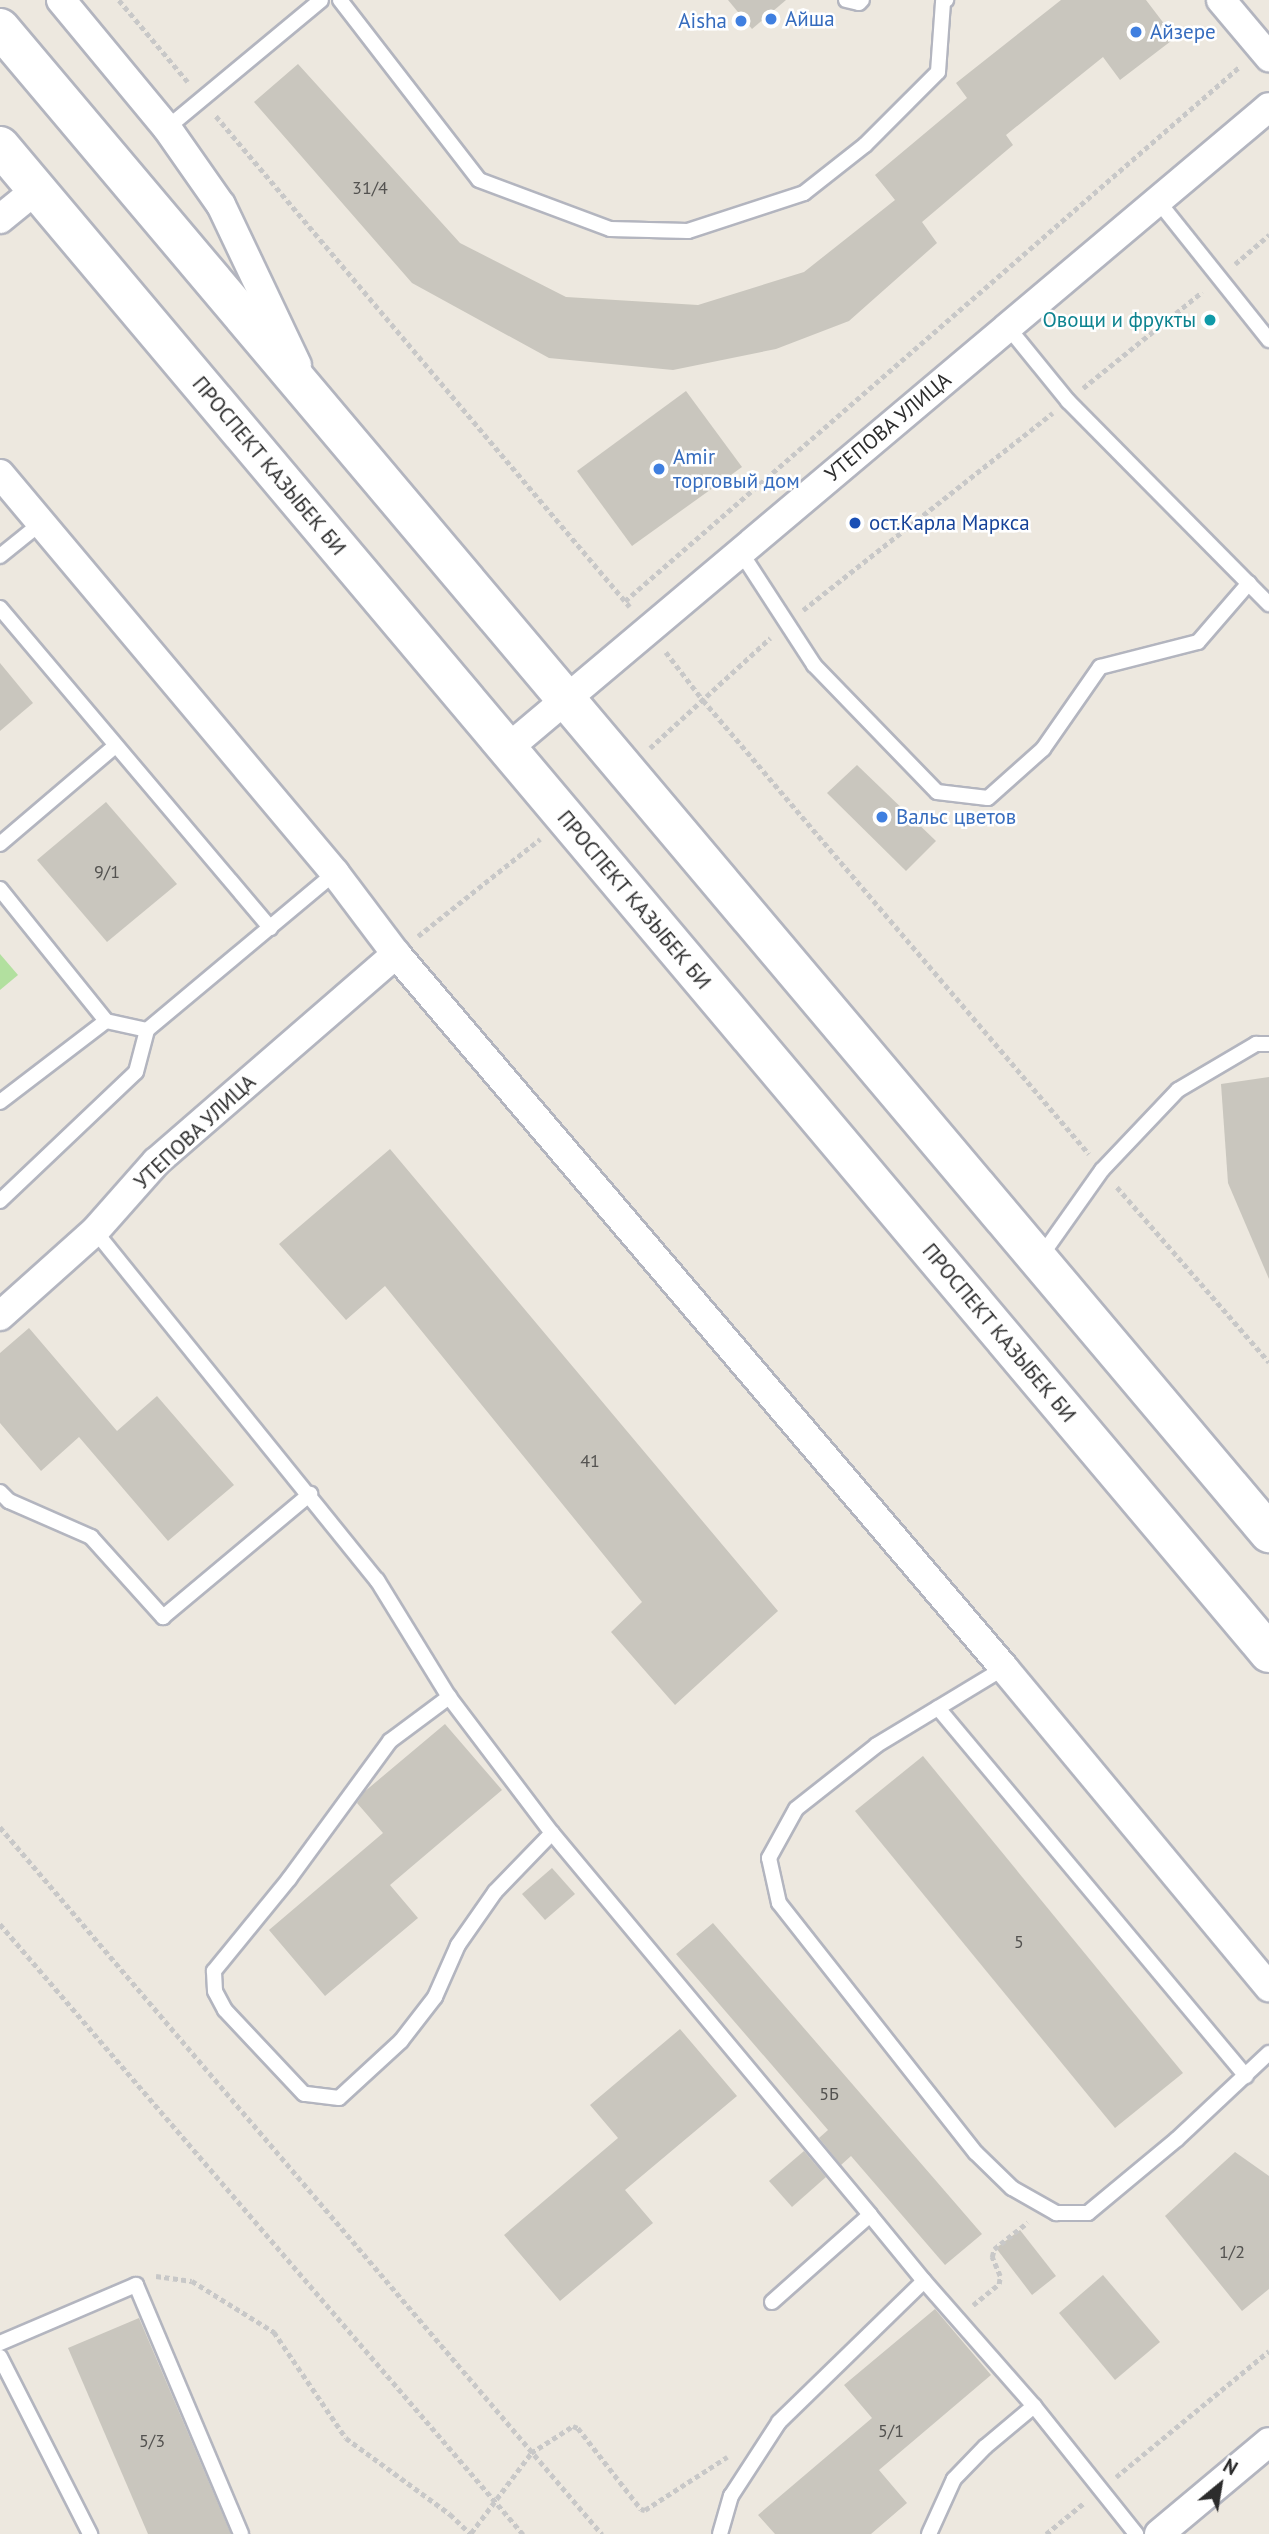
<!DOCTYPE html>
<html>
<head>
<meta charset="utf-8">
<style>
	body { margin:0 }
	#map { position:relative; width:1269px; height:2534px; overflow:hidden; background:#ede8df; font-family:"PT Sans",sans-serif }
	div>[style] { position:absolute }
	.green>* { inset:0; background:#b2e09f }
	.building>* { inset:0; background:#c9c6be }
	.path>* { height:4.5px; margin-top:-2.25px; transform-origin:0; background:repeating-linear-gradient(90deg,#c8c8c8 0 5px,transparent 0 8.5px) }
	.roads { filter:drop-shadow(2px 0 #b3b5bf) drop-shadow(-2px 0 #b3b5bf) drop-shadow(0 2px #b3b5bf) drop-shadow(0 -2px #b3b5bf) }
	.lane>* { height:14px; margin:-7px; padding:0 7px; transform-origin:7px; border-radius:7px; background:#fff }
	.street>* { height:28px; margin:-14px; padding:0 14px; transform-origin:14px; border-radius:14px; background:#fff }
	.secondary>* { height:38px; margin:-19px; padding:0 19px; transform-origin:19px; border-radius:19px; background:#fff }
	.dots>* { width:19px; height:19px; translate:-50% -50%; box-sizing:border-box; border:4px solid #fff; border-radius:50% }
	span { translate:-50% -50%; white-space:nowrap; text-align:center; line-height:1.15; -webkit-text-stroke:5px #fff; paint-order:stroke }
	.number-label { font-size:18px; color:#535250 }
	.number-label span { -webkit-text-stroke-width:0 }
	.shop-label { font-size:21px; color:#366cbe }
	.left { translate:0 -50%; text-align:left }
	.right { translate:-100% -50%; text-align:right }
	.culture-label { font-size:21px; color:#0d838f }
	.street-label { font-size:21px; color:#2c2c2c }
	.transit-label { font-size:21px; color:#164399 }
	.north { position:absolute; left:1185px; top:2450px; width:70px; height:70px; -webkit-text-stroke:5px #fff; paint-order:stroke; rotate:30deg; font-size:19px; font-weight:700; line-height:28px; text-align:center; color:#2c2c2c }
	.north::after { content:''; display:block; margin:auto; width:24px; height:32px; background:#2c2c2c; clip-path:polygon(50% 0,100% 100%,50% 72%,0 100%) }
</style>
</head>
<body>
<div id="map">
	<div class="green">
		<i style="clip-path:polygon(0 954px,18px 975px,0 990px)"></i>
	</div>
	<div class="building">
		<i style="clip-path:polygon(728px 0,786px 0,752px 29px)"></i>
		<i style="clip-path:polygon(1061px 0,1146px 0,1175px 38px,1120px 80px,1103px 57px,1006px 135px,1013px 145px,922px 222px,937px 243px,849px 321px,776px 349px,673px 370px,549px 358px,412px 283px,254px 102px,298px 64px,460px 243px,566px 297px,698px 305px,804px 272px,895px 200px,875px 175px,967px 98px,956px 83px)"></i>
		<i style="clip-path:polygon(686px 391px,742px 467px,632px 546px,577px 471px)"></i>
		<i style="clip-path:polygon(0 663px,33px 703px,0 731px)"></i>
		<i style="clip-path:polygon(857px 765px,936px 841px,906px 871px,827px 793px)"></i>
		<i style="clip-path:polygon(106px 802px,177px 884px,107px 942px,37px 860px)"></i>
		<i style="clip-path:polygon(1269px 1077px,1269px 1279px,1228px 1183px,1221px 1084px)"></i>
		<i style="clip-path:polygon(390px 1149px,778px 1611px,675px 1705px,611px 1632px,642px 1602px,385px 1286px,346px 1320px,279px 1244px)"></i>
		<i style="clip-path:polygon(29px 1328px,117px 1431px,157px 1396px,234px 1485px,168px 1541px,79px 1437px,41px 1471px,0 1423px,0 1353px)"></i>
		<i style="clip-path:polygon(445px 1724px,502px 1790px,390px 1885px,418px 1918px,325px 1996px,269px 1930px,383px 1833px,357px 1803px,364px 1792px)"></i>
		<i style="clip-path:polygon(923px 1756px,1183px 2073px,1115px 2128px,855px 1811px)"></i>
		<i style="clip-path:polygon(552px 1868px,575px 1894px,545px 1920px,522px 1894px)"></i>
		<i style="clip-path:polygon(713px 1923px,982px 2234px,945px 2265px,851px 2156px,841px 2165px,819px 2138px,828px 2130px,676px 1954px)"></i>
		<i style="clip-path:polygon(680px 2029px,737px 2096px,625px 2190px,653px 2223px,560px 2301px,504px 2235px,618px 2138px,590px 2105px)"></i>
		<i style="clip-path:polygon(804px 2151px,826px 2177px,792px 2207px,769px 2181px)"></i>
		<i style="clip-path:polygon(1235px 2152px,1269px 2176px,1269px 2289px,1242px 2311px,1165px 2216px)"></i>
		<i style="clip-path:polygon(1020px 2230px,1056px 2276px,1032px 2295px,996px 2248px)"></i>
		<i style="clip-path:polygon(1103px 2275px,1160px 2342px,1115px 2380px,1059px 2313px)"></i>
		<i style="clip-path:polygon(935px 2309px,991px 2375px,879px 2470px,907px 2503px,871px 2534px,775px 2534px,758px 2515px,872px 2418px,844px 2385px)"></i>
		<i style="clip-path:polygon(139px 2318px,231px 2534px,148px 2534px,68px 2348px)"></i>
	</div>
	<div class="path">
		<i style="left:119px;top:0;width:107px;rotate:49.9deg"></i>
		<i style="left:216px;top:116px;width:642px;rotate:49.86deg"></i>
		<i style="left:1235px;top:264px;width:45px;rotate:-40.5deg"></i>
		<i style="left:1083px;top:388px;width:153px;rotate:-38.9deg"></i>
		<i style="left:625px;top:601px;width:814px;rotate:-41.01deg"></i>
		<i style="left:803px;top:610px;width:318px;rotate:-38.3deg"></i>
		<i style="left:666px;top:652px;width:61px;rotate:52.4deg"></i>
		<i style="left:703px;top:700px;width:596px;rotate:49.63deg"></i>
		<i style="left:650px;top:748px;width:163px;rotate:-42.5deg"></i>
		<i style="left:418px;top:936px;width:156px;rotate:-38.5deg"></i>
		<i style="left:1117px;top:1187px;width:232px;rotate:49deg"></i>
		<i style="left:0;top:1827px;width:929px;rotate:49.59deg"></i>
		<i style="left:0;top:1924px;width:804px;rotate:49.39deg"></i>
		<i style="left:156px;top:2276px;width:36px;rotate:8deg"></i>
		<i style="left:192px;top:2281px;width:97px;rotate:31.9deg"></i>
		<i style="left:274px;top:2332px;width:128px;rotate:55.8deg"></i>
		<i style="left:346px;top:2438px;width:129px;rotate:36.2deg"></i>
		<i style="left:450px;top:2514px;width:29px;rotate:44deg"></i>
		<i style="left:973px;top:2305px;width:33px;rotate:-39deg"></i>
		<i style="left:999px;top:2284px;width:8px;rotate:-83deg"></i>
		<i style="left:1000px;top:2276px;width:21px;rotate:-113deg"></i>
		<i style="left:992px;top:2257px;width:8px;rotate:-76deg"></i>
		<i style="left:994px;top:2249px;width:43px;rotate:-38.5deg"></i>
		<i style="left:1116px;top:2477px;width:198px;rotate:-39.5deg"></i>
		<i style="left:471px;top:2533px;width:100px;rotate:-53.1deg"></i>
		<i style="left:531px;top:2453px;width:50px;rotate:-32.7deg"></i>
		<i style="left:573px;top:2426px;width:5px;rotate:22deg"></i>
		<i style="left:578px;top:2428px;width:103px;rotate:52.1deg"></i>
		<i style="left:641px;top:2509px;width:4px;rotate:14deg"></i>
		<i style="left:645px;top:2510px;width:98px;rotate:-32.9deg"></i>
		<i style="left:1046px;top:2534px;width:50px;rotate:-39.4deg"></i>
	</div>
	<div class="roads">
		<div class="lane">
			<i style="left:340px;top:0;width:227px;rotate:52.3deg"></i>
			<i style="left:479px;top:180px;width:140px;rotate:20.5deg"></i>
			<i style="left:610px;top:229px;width:78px;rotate:1.5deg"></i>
			<i style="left:688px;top:231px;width:122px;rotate:-18.1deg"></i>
			<i style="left:804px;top:193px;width:78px;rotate:-38.2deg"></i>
			<i style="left:865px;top:145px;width:103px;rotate:-45deg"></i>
			<i style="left:938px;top:72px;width:70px;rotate:-85.9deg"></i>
			<i style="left:943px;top:2px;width:4px;rotate:-34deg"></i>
			<i style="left:846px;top:0;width:13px;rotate:13deg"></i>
			<i style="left:859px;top:3px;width:4px;rotate:-45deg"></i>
			<i style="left:167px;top:128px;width:200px;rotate:-39.7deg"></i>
			<i style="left:1158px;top:201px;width:178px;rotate:51.4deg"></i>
			<i style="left:1007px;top:326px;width:97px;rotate:50.9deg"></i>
			<i style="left:1068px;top:401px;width:286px;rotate:45.3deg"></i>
			<i style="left:740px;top:551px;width:136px;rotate:57deg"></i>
			<i style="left:814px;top:665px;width:177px;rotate:45.9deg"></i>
			<i style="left:937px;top:792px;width:51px;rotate:6.7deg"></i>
			<i style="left:988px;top:798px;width:74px;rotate:-41.7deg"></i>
			<i style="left:1043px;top:749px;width:100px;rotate:-55.2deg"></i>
			<i style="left:1100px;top:667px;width:101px;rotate:-14.3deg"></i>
			<i style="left:1198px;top:642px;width:78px;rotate:-49.2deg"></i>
			<i style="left:0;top:556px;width:53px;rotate:-38.8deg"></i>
			<i style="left:0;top:608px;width:419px;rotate:49.8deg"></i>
			<i style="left:0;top:844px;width:151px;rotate:-40.4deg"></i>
			<i style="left:0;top:889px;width:169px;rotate:51.2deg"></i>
			<i style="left:106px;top:1021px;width:42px;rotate:12.4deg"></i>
			<i style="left:0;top:1102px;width:133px;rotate:-37.4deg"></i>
			<i style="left:0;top:1201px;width:187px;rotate:-43.5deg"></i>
			<i style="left:136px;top:1072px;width:43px;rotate:-75.3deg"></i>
			<i style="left:147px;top:1030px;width:245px;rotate:-39.9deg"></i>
			<i style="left:95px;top:1231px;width:449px;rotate:51.1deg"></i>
			<i style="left:377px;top:1580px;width:137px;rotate:58.4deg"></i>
			<i style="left:449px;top:1697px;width:171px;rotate:52.9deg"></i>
			<i style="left:552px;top:1833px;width:82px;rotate:134deg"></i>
			<i style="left:495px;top:1892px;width:65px;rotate:124.9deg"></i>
			<i style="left:458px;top:1945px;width:57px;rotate:113.9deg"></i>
			<i style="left:435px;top:1997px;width:56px;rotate:127.7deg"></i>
			<i style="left:401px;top:2041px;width:84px;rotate:137.4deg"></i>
			<i style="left:339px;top:2098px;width:35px;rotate:-173deg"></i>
			<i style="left:304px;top:2094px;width:115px;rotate:-133.2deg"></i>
			<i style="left:225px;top:2010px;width:21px;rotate:-118deg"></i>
			<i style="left:215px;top:1991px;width:20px;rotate:-93deg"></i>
			<i style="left:214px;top:1971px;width:119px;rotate:-50.8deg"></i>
			<i style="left:289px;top:1879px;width:171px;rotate:-53.8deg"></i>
			<i style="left:390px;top:1741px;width:74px;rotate:-36.7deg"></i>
			<i style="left:1039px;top:1259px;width:109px;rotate:-54.7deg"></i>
			<i style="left:1102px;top:1170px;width:110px;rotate:-46.5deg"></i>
			<i style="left:1178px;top:1090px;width:91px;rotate:-30.5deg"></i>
			<i style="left:1256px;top:1044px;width:13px"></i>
			<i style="left:0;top:1492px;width:13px;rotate:45deg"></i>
			<i style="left:9px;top:1501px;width:90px;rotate:23.7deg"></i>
			<i style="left:91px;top:1537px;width:108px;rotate:48deg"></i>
			<i style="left:163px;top:1617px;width:192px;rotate:-39.9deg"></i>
			<i style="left:1004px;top:1668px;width:149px;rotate:148.8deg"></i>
			<i style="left:877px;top:1745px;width:103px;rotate:141.7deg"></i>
			<i style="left:796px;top:1809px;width:56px;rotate:118.9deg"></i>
			<i style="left:769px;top:1858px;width:46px;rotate:77.5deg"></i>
			<i style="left:779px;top:1903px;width:318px;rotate:51.8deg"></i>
			<i style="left:976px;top:2153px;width:50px;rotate:44.2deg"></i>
			<i style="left:1012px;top:2188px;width:51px;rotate:29.6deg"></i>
			<i style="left:1056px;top:2213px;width:32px"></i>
			<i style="left:1088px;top:2213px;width:116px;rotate:-39.7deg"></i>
			<i style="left:1177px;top:2139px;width:126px;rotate:-43.1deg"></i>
			<i style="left:938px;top:1708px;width:480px;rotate:50.1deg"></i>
			<i style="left:552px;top:1833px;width:497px;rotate:50.2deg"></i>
			<i style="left:772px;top:2302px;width:131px;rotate:-41.6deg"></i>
			<i style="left:870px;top:2215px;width:85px;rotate:50.7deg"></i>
			<i style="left:924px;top:2281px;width:167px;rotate:48.7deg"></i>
			<i style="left:1034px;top:2406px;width:164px;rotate:51.4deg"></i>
			<i style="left:0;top:2343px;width:148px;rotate:-23.1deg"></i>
			<i style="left:136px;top:2285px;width:270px;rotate:67.1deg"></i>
			<i style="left:0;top:2357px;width:199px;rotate:63deg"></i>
			<i style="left:720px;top:2534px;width:40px;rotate:-74deg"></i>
			<i style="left:731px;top:2496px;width:88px;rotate:-57deg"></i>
			<i style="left:779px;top:2422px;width:202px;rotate:-44.2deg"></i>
			<i style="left:929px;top:2534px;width:60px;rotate:-65.6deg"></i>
			<i style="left:954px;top:2479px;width:45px;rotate:-45.9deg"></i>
			<i style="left:985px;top:2447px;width:64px;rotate:-39.9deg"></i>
		</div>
		<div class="street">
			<i style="left:61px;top:0;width:166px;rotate:50.4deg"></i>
			<i style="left:167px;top:128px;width:94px;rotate:55deg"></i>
			<i style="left:221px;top:205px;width:177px;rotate:64.6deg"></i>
			<i style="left:1221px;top:0;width:75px;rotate:49.9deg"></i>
			<i style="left:0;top:219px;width:48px;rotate:-39deg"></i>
			<i style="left:0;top:474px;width:521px;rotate:49.98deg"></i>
			<i style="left:335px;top:873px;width:101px;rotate:53deg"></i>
			<i style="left:396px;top:954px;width:938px;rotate:49.58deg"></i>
			<i style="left:1004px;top:1668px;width:415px;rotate:50.3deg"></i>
			<i style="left:507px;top:749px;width:996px;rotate:-40.11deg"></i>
			<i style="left:0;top:1316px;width:127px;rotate:-41.8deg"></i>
			<i style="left:95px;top:1231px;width:92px;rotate:-48.5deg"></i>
			<i style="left:156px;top:1162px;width:318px;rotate:-40.9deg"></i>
			<i style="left:1159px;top:2534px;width:143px;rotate:-39.9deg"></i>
		</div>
		<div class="secondary">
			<i style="left:0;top:28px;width:1969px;rotate:49.86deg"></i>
			<i style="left:0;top:146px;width:1970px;rotate:49.9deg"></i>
		</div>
	</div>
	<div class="dots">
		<i style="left:771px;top:19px;background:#3f7fe0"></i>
		<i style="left:741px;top:21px;background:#3f7fe0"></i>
		<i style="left:1136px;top:32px;background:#3f7fe0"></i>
		<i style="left:1210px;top:320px;background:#0f9aa8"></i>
		<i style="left:659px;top:469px;background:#3f7fe0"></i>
		<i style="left:855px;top:523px;background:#1a4fb4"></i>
		<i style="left:882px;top:817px;background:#3f7fe0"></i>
	</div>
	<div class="number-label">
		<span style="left:370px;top:188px">31/4</span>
		<span style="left:107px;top:872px">9/1</span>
		<span style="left:590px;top:1461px">41</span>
		<span style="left:1019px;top:1942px">5</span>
		<span style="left:829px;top:2094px">5Б</span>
		<span style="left:1232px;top:2252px">1/2</span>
		<span style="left:891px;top:2431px">5/1</span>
		<span style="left:152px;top:2441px">5/3</span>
	</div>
	<div class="shop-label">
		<span class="left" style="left:785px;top:19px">Айша</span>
		<span class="right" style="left:727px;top:21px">Aisha</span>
		<span class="left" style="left:1150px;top:32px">Айзере</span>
		<span class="left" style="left:673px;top:469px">Amir<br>торговый дом</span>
		<span class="left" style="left:896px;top:817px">Вальс цветов</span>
	</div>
	<div class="culture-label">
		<span class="right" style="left:1196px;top:320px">Овощи и фрукты</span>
	</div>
	<div class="street-label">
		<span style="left:888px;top:427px;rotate:-40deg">УТЕПОВА УЛИЦА</span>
		<span style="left:269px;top:466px;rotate:50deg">ПРОСПЕКТ КАЗЫБЕК БИ</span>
		<span style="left:634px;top:900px;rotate:50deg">ПРОСПЕКТ КАЗЫБЕК БИ</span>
		<span style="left:195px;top:1132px;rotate:-43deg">УТЕПОВА УЛИЦА</span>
		<span style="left:999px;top:1333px;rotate:50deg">ПРОСПЕКТ КАЗЫБЕК БИ</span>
	</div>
	<div class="transit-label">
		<span class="left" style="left:869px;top:523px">ост.Карла Маркса</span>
	</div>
	<div class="north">N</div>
</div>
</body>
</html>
